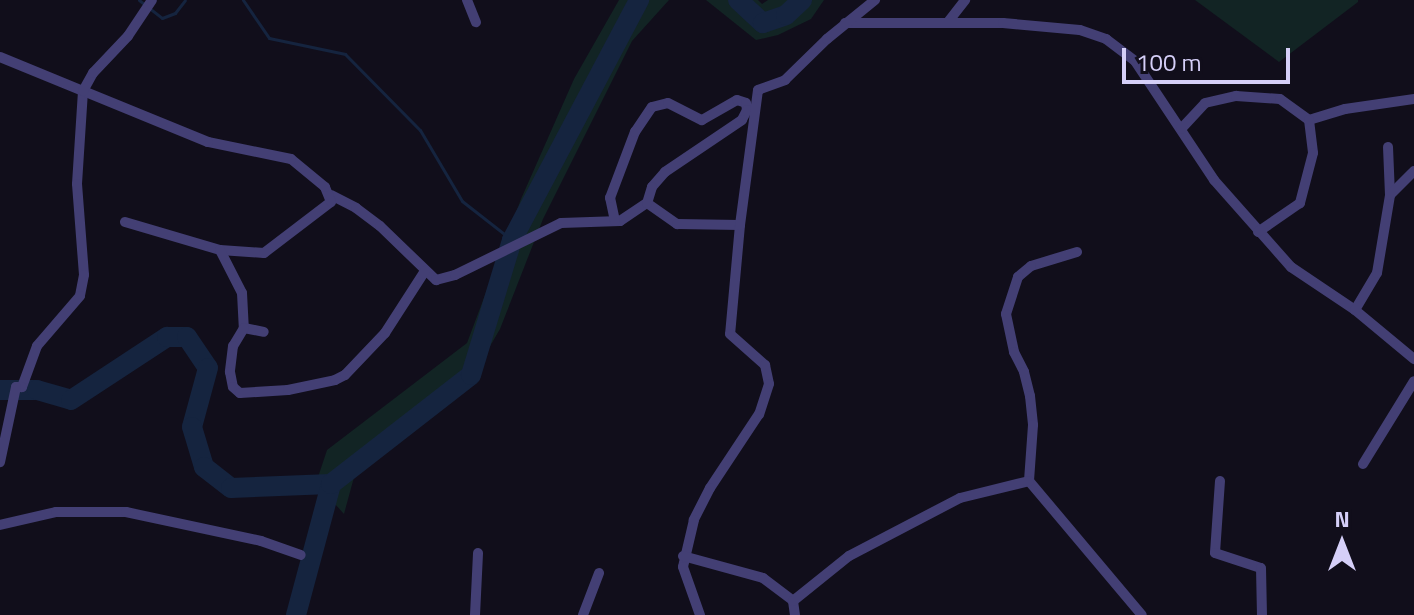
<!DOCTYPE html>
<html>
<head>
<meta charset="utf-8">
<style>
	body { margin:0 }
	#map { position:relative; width:1414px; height:615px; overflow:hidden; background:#110e1b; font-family:"Titillium Web",sans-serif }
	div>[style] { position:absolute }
	.green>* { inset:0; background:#122424 }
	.stream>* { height:3px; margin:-1.5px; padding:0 1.5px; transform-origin:1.5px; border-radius:1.5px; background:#15243f }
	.river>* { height:20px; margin:-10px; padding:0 10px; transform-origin:10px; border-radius:10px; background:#15243f }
	.street>* { height:10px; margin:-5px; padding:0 5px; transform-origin:5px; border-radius:5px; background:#433f74 }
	span { translate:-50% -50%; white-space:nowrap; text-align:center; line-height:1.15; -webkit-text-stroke:7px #110e1b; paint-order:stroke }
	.north { position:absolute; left:1302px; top:503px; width:80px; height:80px; -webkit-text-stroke:6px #110e1b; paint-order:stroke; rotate:0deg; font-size:22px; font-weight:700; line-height:32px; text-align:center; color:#d5cff8 }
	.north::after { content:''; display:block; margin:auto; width:28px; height:36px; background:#d5cff8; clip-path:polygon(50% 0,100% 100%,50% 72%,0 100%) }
	.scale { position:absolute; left:1122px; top:48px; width:168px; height:36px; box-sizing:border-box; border:4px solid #d5cff8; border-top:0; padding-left:10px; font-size:24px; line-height:28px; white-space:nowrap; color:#d5cff8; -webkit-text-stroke:6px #110e1b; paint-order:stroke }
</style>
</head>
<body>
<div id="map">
	<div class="green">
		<i style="clip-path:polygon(619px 0,669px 0,632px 41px,543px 219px,500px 329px,464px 391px,356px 470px,344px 514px,316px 483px,327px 450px,467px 343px,521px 199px,574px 79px)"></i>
		<i style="clip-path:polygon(706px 0,758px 0,762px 4px,768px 0,824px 0,811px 19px,778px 35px,756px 40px)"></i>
		<i style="clip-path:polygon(1195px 0,1358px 0,1358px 2px,1279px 62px)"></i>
	</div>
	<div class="stream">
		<i style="left:139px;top:0;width:29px;rotate:38deg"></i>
		<i style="left:162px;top:18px;width:14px;rotate:-21deg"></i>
		<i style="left:175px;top:13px;width:16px;rotate:-52deg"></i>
		<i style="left:243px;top:0;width:46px;rotate:55.6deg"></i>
		<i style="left:269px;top:38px;width:78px;rotate:11.9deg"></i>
		<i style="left:345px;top:54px;width:107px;rotate:45.4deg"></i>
		<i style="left:420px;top:130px;width:82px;rotate:59.4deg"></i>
		<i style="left:462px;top:201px;width:63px;rotate:38deg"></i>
	</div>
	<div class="river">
		<i style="left:738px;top:0;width:34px;rotate:43deg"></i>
		<i style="left:763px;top:23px;width:24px;rotate:-19deg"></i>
		<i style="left:786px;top:15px;width:22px;rotate:-43deg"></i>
		<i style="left:0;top:390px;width:37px"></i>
		<i style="left:37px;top:390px;width:35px;rotate:16deg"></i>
		<i style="left:71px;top:400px;width:115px;rotate:-33.3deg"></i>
		<i style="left:167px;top:337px;width:20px"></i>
		<i style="left:187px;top:337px;width:37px;rotate:56deg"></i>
		<i style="left:208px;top:368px;width:61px;rotate:105.2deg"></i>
		<i style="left:192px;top:427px;width:42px;rotate:73.3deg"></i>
		<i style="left:204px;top:467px;width:34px;rotate:38deg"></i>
		<i style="left:231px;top:488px;width:100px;rotate:-2.3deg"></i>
		<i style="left:296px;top:615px;width:136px;rotate:-75deg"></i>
		<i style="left:331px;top:484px;width:177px;rotate:-37.9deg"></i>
		<i style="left:471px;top:375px;width:141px;rotate:-73.1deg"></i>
		<i style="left:512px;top:240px;width:272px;rotate:-62.1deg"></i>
	</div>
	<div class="street">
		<i style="left:467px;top:0;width:24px;rotate:68deg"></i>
		<i style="left:948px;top:22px;width:28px;rotate:-52deg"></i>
		<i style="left:845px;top:23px;width:158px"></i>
		<i style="left:1003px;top:23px;width:77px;rotate:5.2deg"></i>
		<i style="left:1080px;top:30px;width:28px;rotate:19deg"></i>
		<i style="left:1106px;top:39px;width:36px;rotate:37deg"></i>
		<i style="left:1135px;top:61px;width:143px;rotate:56.4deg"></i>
		<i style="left:1214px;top:180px;width:116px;rotate:48.5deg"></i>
		<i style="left:1291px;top:267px;width:77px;rotate:33.9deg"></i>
		<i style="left:1355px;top:310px;width:77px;rotate:39.7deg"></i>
		<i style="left:0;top:57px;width:90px;rotate:22.3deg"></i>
		<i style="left:83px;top:91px;width:93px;rotate:93.7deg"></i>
		<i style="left:77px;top:184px;width:91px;rotate:85.6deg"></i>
		<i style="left:84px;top:275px;width:21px;rotate:101deg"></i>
		<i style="left:80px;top:296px;width:66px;rotate:130.7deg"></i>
		<i style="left:37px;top:346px;width:44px;rotate:110.1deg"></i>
		<i style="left:22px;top:387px;width:6px;rotate:180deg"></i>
		<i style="left:16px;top:387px;width:77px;rotate:102deg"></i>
		<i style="left:1309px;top:120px;width:38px;rotate:-17deg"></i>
		<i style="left:1345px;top:109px;width:70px;rotate:-8.2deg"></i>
		<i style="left:1181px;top:129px;width:35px;rotate:-47deg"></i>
		<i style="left:1205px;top:103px;width:32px;rotate:-13deg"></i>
		<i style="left:1236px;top:96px;width:44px;rotate:3.9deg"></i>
		<i style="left:1280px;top:99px;width:36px;rotate:36deg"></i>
		<i style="left:1309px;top:120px;width:33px;rotate:83deg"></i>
		<i style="left:1313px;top:153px;width:52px;rotate:104.6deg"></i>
		<i style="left:1300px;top:203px;width:51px;rotate:145.4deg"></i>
		<i style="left:1388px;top:147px;width:48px;rotate:87.6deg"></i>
		<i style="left:331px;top:195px;width:28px;rotate:27deg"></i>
		<i style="left:356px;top:208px;width:30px;rotate:37deg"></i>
		<i style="left:380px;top:226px;width:78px;rotate:44deg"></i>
		<i style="left:436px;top:280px;width:20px;rotate:-15deg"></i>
		<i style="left:455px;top:275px;width:118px;rotate:-26.1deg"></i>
		<i style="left:561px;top:223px;width:59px;rotate:-1.9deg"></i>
		<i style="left:620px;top:221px;width:32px;rotate:-34deg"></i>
		<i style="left:647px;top:203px;width:37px;rotate:35deg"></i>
		<i style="left:677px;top:224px;width:63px;rotate:0.9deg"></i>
		<i style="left:740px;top:225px;width:109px;rotate:95.2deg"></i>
		<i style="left:730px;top:334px;width:47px;rotate:41.5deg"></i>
		<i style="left:765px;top:365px;width:19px;rotate:78deg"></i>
		<i style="left:769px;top:384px;width:32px;rotate:108deg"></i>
		<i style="left:759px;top:414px;width:89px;rotate:123.5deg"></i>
		<i style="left:710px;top:488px;width:36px;rotate:117deg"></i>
		<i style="left:694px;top:520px;width:48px;rotate:103.2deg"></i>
		<i style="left:683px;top:567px;width:51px;rotate:70.5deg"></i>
		<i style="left:615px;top:221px;width:24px;rotate:-102deg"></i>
		<i style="left:610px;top:198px;width:71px;rotate:-69.3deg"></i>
		<i style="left:635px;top:132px;width:30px;rotate:-56deg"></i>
		<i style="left:652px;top:107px;width:16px;rotate:-14deg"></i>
		<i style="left:668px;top:103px;width:38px;rotate:27deg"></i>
		<i style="left:702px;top:120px;width:40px;rotate:-29.7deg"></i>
		<i style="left:737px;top:100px;width:9px;rotate:18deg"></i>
		<i style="left:746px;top:103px;width:7px;rotate:82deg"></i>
		<i style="left:747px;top:110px;width:11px;rotate:117deg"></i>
		<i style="left:742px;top:120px;width:93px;rotate:146deg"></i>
		<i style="left:665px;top:172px;width:20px;rotate:131deg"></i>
		<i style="left:652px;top:187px;width:17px;rotate:107deg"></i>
		<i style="left:125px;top:222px;width:99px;rotate:16.4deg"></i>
		<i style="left:220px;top:250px;width:44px;rotate:3.9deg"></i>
		<i style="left:264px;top:253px;width:84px;rotate:-37.3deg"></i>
		<i style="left:331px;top:202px;width:16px;rotate:-112deg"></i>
		<i style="left:325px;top:187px;width:44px;rotate:-140.5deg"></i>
		<i style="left:291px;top:159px;width:85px;rotate:-168.4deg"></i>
		<i style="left:208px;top:142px;width:135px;rotate:-157.8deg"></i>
		<i style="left:83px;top:91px;width:21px;rotate:-61deg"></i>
		<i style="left:93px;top:73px;width:51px;rotate:-46.6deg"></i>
		<i style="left:128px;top:36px;width:43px;rotate:-56.3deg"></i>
		<i style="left:740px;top:225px;width:136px;rotate:-82.4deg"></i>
		<i style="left:758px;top:90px;width:29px;rotate:-20deg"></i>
		<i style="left:785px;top:80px;width:59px;rotate:-44.3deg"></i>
		<i style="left:827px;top:39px;width:62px;rotate:-39.1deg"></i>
		<i style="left:220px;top:250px;width:48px;rotate:62.9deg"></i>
		<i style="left:242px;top:293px;width:35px;rotate:87deg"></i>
		<i style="left:244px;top:328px;width:20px;rotate:11deg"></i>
		<i style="left:1077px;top:252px;width:48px;rotate:163.1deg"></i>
		<i style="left:1031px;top:266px;width:17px;rotate:140deg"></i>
		<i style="left:1018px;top:277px;width:39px;rotate:108deg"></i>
		<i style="left:1006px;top:314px;width:39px;rotate:78deg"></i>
		<i style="left:1014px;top:352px;width:22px;rotate:63deg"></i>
		<i style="left:1024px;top:372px;width:25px;rotate:76deg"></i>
		<i style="left:1030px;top:396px;width:29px;rotate:84deg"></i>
		<i style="left:1033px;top:425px;width:56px;rotate:94.1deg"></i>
		<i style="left:1029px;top:481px;width:175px;rotate:49.9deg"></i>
		<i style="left:1355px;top:310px;width:43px;rotate:-59.3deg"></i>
		<i style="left:1377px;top:273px;width:79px;rotate:-80.5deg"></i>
		<i style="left:1390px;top:195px;width:34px;rotate:-45deg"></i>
		<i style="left:244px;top:328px;width:21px;rotate:121deg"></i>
		<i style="left:233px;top:346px;width:26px;rotate:97deg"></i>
		<i style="left:230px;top:372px;width:15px;rotate:79deg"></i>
		<i style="left:233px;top:387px;width:9px;rotate:41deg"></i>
		<i style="left:240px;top:393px;width:48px;rotate:-3.6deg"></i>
		<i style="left:288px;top:390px;width:48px;rotate:-12deg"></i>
		<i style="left:335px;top:380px;width:11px;rotate:-27deg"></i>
		<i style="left:345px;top:375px;width:58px;rotate:-46.4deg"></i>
		<i style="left:385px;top:333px;width:74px;rotate:-57.2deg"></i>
		<i style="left:1363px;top:464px;width:97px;rotate:-58.4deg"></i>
		<i style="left:1220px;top:481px;width:72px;rotate:94deg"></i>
		<i style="left:1215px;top:553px;width:48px;rotate:18.1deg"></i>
		<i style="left:1261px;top:568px;width:47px;rotate:88.8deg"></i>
		<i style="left:0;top:525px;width:57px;rotate:-13.1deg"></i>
		<i style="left:56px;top:512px;width:70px"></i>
		<i style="left:126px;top:512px;width:138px;rotate:12.1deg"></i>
		<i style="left:261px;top:541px;width:42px;rotate:19.3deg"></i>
		<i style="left:683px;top:556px;width:83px;rotate:15.4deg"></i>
		<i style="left:763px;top:578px;width:38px;rotate:37deg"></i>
		<i style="left:793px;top:601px;width:14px;rotate:82deg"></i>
		<i style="left:793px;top:601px;width:72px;rotate:-38.8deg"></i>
		<i style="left:849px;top:556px;width:125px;rotate:-27.6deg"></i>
		<i style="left:960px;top:498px;width:71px;rotate:-13.8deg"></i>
		<i style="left:475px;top:615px;width:62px;rotate:-87.2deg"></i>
		<i style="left:583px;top:615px;width:45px;rotate:-69.1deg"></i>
	</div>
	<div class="north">N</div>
	<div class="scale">100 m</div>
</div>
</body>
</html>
